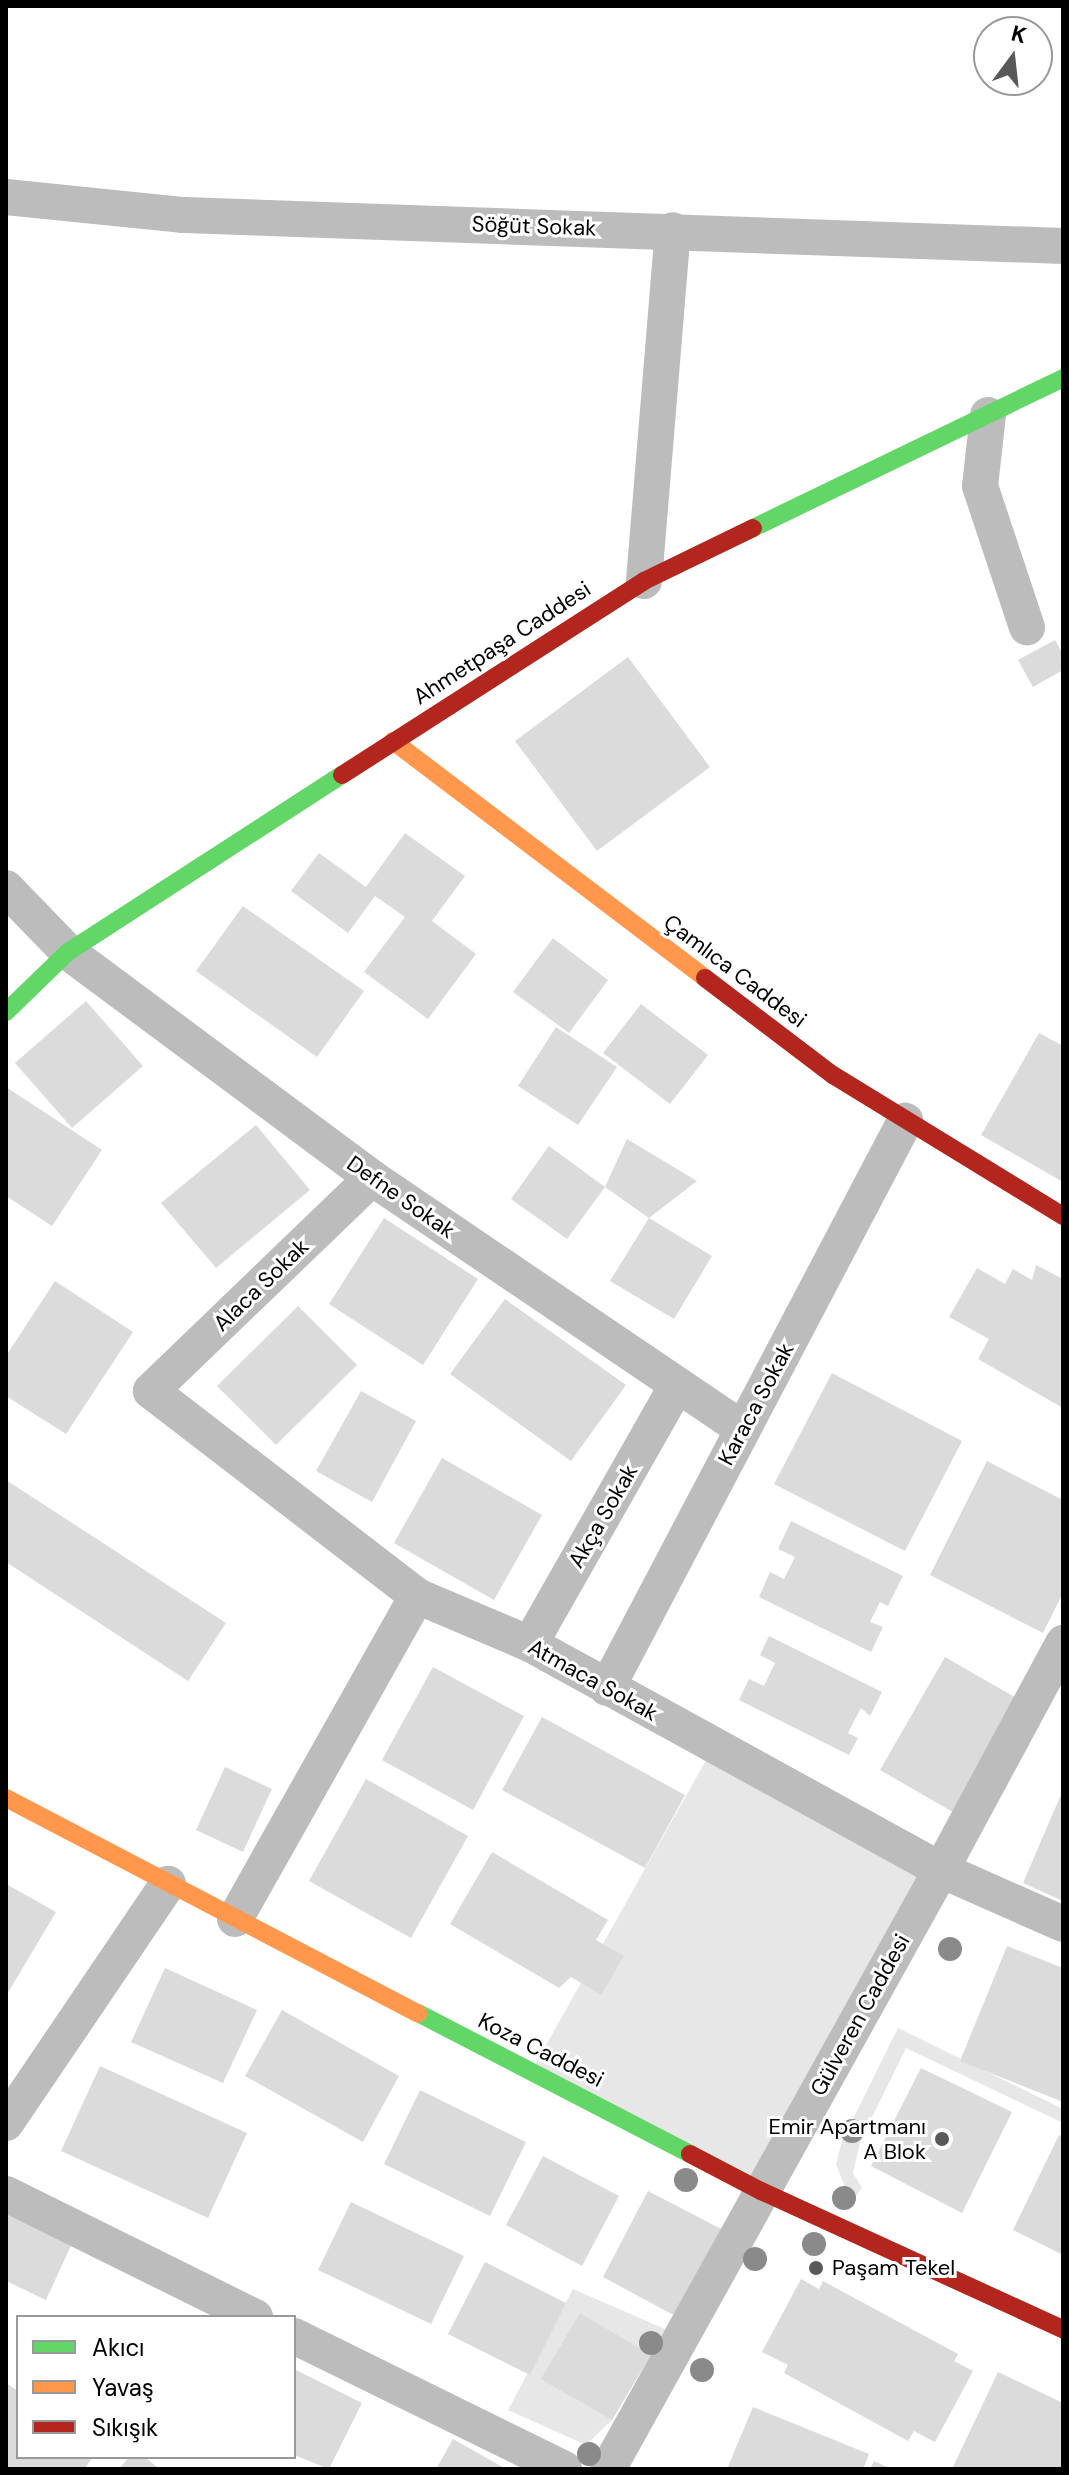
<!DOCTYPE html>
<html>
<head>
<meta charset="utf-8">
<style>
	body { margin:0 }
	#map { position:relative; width:1069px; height:2475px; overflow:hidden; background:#fff; font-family:"DM Sans",sans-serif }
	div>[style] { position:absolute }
	.green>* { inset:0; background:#e7e7e7 }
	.building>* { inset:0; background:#dbdbdb }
	.street>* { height:36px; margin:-18px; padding:0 18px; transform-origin:18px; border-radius:18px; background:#bcbcbc }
	.fast>* { height:18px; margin:-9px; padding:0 9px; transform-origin:9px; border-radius:9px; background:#63d668 }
	.slow>* { height:18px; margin:-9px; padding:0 9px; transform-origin:9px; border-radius:9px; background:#ff974d }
	.jam>* { height:18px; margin:-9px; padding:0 9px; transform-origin:9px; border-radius:9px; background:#b3261e }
	.trees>* { width:24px; height:24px; margin:-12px; border-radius:50%; background:#8a8a8a }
	.dots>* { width:22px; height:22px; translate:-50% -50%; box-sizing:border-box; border:4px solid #fff; border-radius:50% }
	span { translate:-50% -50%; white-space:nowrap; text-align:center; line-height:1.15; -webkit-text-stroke:6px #fff; paint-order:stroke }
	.street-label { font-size:22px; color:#000 }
	.poi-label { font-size:22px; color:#000 }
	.right { translate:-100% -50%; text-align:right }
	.left { translate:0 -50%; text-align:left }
	.frame { position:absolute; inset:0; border:8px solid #000; pointer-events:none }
	.legend { position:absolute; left:16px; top:2315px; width:280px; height:144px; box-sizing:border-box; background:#fff; border:2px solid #999; margin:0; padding:10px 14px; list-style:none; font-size:24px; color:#000 }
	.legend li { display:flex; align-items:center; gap:16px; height:40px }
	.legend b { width:40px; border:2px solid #999 }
	.north { position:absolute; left:973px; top:16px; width:80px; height:80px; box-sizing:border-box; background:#fff; border:2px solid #999; border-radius:50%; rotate:15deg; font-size:22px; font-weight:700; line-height:32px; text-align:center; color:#000 }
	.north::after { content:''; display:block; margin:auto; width:28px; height:36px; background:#595959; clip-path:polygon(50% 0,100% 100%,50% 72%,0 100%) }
</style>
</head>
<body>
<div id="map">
	<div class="green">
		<i style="clip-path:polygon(714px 1746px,941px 1870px,761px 2191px,531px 2072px)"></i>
		<i style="clip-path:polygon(898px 2028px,1063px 2109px,1063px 2123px,906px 2048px,860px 2142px,853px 2173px,862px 2188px,856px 2196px,845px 2187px,836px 2164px,842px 2141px)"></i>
		<i style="clip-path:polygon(573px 2289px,665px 2329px,612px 2420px,586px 2445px,508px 2410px)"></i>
	</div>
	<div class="building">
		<i style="clip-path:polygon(1055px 640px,1063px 654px,1063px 670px,1033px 687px,1018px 660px)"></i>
		<i style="clip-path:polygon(628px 657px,710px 767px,597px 851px,515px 741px)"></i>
		<i style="clip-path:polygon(405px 833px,465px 876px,432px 921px,476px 954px,428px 1019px,364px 972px,405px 917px,375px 896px,348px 933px,291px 891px,319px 853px,366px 887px)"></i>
		<i style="clip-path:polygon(243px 906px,364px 991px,317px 1057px,196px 971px)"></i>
		<i style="clip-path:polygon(553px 938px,608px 980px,569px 1033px,513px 992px)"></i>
		<i style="clip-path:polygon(86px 1001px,143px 1066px,72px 1128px,15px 1063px)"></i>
		<i style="clip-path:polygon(641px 1004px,708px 1055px,670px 1104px,603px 1053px)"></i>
		<i style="clip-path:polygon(556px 1027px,617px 1067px,578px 1125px,518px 1086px)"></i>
		<i style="clip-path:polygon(1039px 1033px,1063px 1046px,1063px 1182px,981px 1135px)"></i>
		<i style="clip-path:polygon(6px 1087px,102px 1150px,52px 1226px,6px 1196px)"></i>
		<i style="clip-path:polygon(256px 1125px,310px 1190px,216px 1268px,161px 1203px)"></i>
		<i style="clip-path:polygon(627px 1139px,697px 1181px,649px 1218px,605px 1187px,567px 1239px,511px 1199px,549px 1146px,605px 1187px)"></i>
		<i style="clip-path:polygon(384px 1218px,478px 1279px,423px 1365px,329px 1304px)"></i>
		<i style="clip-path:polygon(649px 1218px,712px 1256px,674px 1319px,610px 1281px)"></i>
		<i style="clip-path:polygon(1036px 1265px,1063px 1279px,1063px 1408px,978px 1359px,989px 1339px,949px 1317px,977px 1268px,1005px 1284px,1013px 1269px,1032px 1280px)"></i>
		<i style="clip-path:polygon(55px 1281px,133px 1332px,66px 1434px,6px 1396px,6px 1356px)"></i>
		<i style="clip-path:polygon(505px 1299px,626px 1385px,571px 1461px,450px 1374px)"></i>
		<i style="clip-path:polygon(298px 1306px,357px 1365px,276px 1445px,217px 1386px)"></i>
		<i style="clip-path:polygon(832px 1373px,962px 1441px,905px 1551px,774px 1484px)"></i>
		<i style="clip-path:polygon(361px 1391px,416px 1421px,372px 1502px,316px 1471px)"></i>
		<i style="clip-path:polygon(442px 1458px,542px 1515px,494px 1600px,394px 1543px)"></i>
		<i style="clip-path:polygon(987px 1461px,1063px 1500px,1063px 1593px,1043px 1633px,930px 1575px)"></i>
		<i style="clip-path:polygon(6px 1480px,226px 1623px,188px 1681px,6px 1562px)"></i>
		<i style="clip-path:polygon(791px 1521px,903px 1576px,888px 1606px,880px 1602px,870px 1622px,883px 1627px,871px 1652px,759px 1597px,770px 1572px,784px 1579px,795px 1557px,778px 1549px)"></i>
		<i style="clip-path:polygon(769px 1636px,882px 1692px,870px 1716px,861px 1708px,848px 1733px,858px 1738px,849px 1755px,739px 1700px,749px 1679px,764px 1686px,775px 1663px,760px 1655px)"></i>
		<i style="clip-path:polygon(945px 1657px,1023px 1702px,958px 1815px,880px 1770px)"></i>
		<i style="clip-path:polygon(433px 1667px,524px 1716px,473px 1810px,382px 1760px)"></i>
		<i style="clip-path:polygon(542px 1717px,685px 1795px,645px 1868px,502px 1790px)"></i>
		<i style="clip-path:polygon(225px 1767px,272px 1789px,243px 1852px,196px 1830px)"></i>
		<i style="clip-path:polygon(366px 1779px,468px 1836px,411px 1938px,309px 1881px)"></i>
		<i style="clip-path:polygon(1063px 1790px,1063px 1901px,1023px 1883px)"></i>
		<i style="clip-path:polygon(492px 1852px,608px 1920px,596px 1940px,624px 1956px,601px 1995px,571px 1977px,559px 1988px,450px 1924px)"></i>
		<i style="clip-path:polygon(6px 1884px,56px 1912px,6px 1996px)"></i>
		<i style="clip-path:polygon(1007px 1946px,1063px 1968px,1063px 2102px,960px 2061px)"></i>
		<i style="clip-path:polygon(165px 1968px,257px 2010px,223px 2083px,131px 2042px)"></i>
		<i style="clip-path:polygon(282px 2010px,399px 2076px,363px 2142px,245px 2076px)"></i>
		<i style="clip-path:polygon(100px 2066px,247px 2133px,208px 2218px,61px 2151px)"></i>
		<i style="clip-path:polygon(921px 2068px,1012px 2112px,962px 2213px,871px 2166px)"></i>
		<i style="clip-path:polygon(420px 2090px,526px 2142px,490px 2216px,384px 2164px)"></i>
		<i style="clip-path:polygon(1059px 2135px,1063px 2137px,1063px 2255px,1013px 2230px)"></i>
		<i style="clip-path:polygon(543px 2156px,619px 2196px,582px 2266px,506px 2225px)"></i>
		<i style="clip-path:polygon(648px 2191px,725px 2231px,679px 2318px,603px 2277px)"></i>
		<i style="clip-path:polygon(351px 2202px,464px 2256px,431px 2324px,318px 2270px)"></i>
		<i style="clip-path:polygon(6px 2209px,74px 2239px,46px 2300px,6px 2281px)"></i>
		<i style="clip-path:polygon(485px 2262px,566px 2303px,530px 2375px,448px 2334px)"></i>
		<i style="clip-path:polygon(801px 2279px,819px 2289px,823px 2281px,958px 2354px,954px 2361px,973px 2371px,935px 2442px,914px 2431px,908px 2441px,784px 2373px,788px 2365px,762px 2352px)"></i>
		<i style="clip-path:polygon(580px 2313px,651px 2355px,612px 2420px,541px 2379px)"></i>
		<i style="clip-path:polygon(294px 2369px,362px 2403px,329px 2469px,294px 2455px)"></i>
		<i style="clip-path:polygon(998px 2372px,1063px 2403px,1063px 2469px,952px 2469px)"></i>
		<i style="clip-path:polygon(6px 2383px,18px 2391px,18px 2457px,93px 2457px,84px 2469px,6px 2469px)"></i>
		<i style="clip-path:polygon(753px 2407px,869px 2454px,863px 2469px,727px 2469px)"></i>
		<i style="clip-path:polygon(453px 2439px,506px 2469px,436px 2469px)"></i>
		<i style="clip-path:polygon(129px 2457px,145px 2457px,159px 2469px,119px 2469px)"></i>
		<i style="clip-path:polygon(874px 2461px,891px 2469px,870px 2469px)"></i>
	</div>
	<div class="street">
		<i style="left:6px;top:197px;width:179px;rotate:5.8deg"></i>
		<i style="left:184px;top:215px;width:880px;rotate:2.02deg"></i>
		<i style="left:988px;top:415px;width:71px;rotate:96.4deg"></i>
		<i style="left:980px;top:486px;width:149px;rotate:71.6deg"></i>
		<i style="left:644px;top:581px;width:352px;rotate:-85.3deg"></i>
		<i style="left:6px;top:888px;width:89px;rotate:45.9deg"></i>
		<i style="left:68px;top:952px;width:379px;rotate:36.6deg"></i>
		<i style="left:372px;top:1178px;width:448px;rotate:34.1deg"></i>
		<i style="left:372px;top:1178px;width:307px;rotate:136.1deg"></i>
		<i style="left:151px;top:1391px;width:336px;rotate:37.6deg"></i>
		<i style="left:417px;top:1596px;width:123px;rotate:23deg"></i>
		<i style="left:530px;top:1644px;width:469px;rotate:28.8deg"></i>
		<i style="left:941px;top:1870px;width:133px;rotate:23.9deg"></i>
		<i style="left:530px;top:1644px;width:296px;rotate:-60.4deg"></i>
		<i style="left:607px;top:1688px;width:641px;rotate:-62.27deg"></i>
		<i style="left:235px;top:1919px;width:371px;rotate:-60.6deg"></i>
		<i style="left:6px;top:2123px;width:289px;rotate:-55.9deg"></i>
		<i style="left:6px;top:2194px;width:278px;rotate:26.3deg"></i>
		<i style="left:294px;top:2336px;width:301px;rotate:26.2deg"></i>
		<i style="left:608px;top:2469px;width:685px;rotate:-60.93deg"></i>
		<i style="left:941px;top:1870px;width:258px;rotate:-61.7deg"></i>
	</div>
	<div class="fast">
		<i style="left:753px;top:528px;width:344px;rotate:-25.8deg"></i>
		<i style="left:6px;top:1012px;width:86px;rotate:-44.1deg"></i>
		<i style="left:68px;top:952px;width:326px;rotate:-32.9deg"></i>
		<i style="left:418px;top:2013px;width:306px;rotate:27.4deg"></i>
	</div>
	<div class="slow">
		<i style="left:393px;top:741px;width:392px;rotate:37.2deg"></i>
		<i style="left:6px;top:1798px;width:465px;rotate:27.6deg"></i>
	</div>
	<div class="jam">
		<i style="left:342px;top:775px;width:359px;rotate:-32.7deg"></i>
		<i style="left:644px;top:581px;width:121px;rotate:-25.9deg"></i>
		<i style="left:705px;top:978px;width:161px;rotate:37.2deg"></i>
		<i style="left:833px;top:1075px;width:270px;rotate:31.5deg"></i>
		<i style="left:690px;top:2154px;width:80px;rotate:27.5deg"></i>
		<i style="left:761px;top:2191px;width:332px;rotate:24.6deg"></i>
	</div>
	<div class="trees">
		<i style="left:950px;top:1949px"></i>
		<i style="left:852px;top:2131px"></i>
		<i style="left:686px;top:2180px"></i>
		<i style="left:844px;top:2198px"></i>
		<i style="left:814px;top:2244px"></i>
		<i style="left:755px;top:2259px"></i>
		<i style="left:651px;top:2343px"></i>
		<i style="left:702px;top:2370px"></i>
		<i style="left:589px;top:2454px"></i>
	</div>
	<div class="dots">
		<i style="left:942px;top:2139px;background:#595959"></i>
		<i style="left:816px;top:2268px;background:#595959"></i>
	</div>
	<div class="street-label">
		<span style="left:534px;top:226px;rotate:2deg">Söğüt Sokak</span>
		<span style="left:502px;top:643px;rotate:-33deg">Ahmetpaşa Caddesi</span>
		<span style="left:735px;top:971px;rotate:37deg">Çamlıca Caddesi</span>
		<span style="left:401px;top:1197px;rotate:35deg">Defne Sokak</span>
		<span style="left:261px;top:1285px;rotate:-44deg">Alaca Sokak</span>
		<span style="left:756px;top:1404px;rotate:-62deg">Karaca Sokak</span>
		<span style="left:603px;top:1516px;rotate:-60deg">Akça Sokak</span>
		<span style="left:593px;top:1680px;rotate:29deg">Atmaca Sokak</span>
		<span style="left:860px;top:2015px;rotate:-61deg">Gülveren Caddesi</span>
		<span style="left:541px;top:2050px;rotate:27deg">Koza Caddesi</span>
	</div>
	<div class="poi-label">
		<span class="right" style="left:926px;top:2139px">Emir Apartmanı<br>A Blok</span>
		<span class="left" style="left:832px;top:2268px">Paşam Tekel</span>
	</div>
	<div class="frame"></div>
	<ul class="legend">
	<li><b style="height:10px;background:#63d668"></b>Akıcı</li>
	<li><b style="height:10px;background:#ff974d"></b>Yavaş</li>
	<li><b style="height:10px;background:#b3261e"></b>Sıkışık</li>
	</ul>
	<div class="north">K</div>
</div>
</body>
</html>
